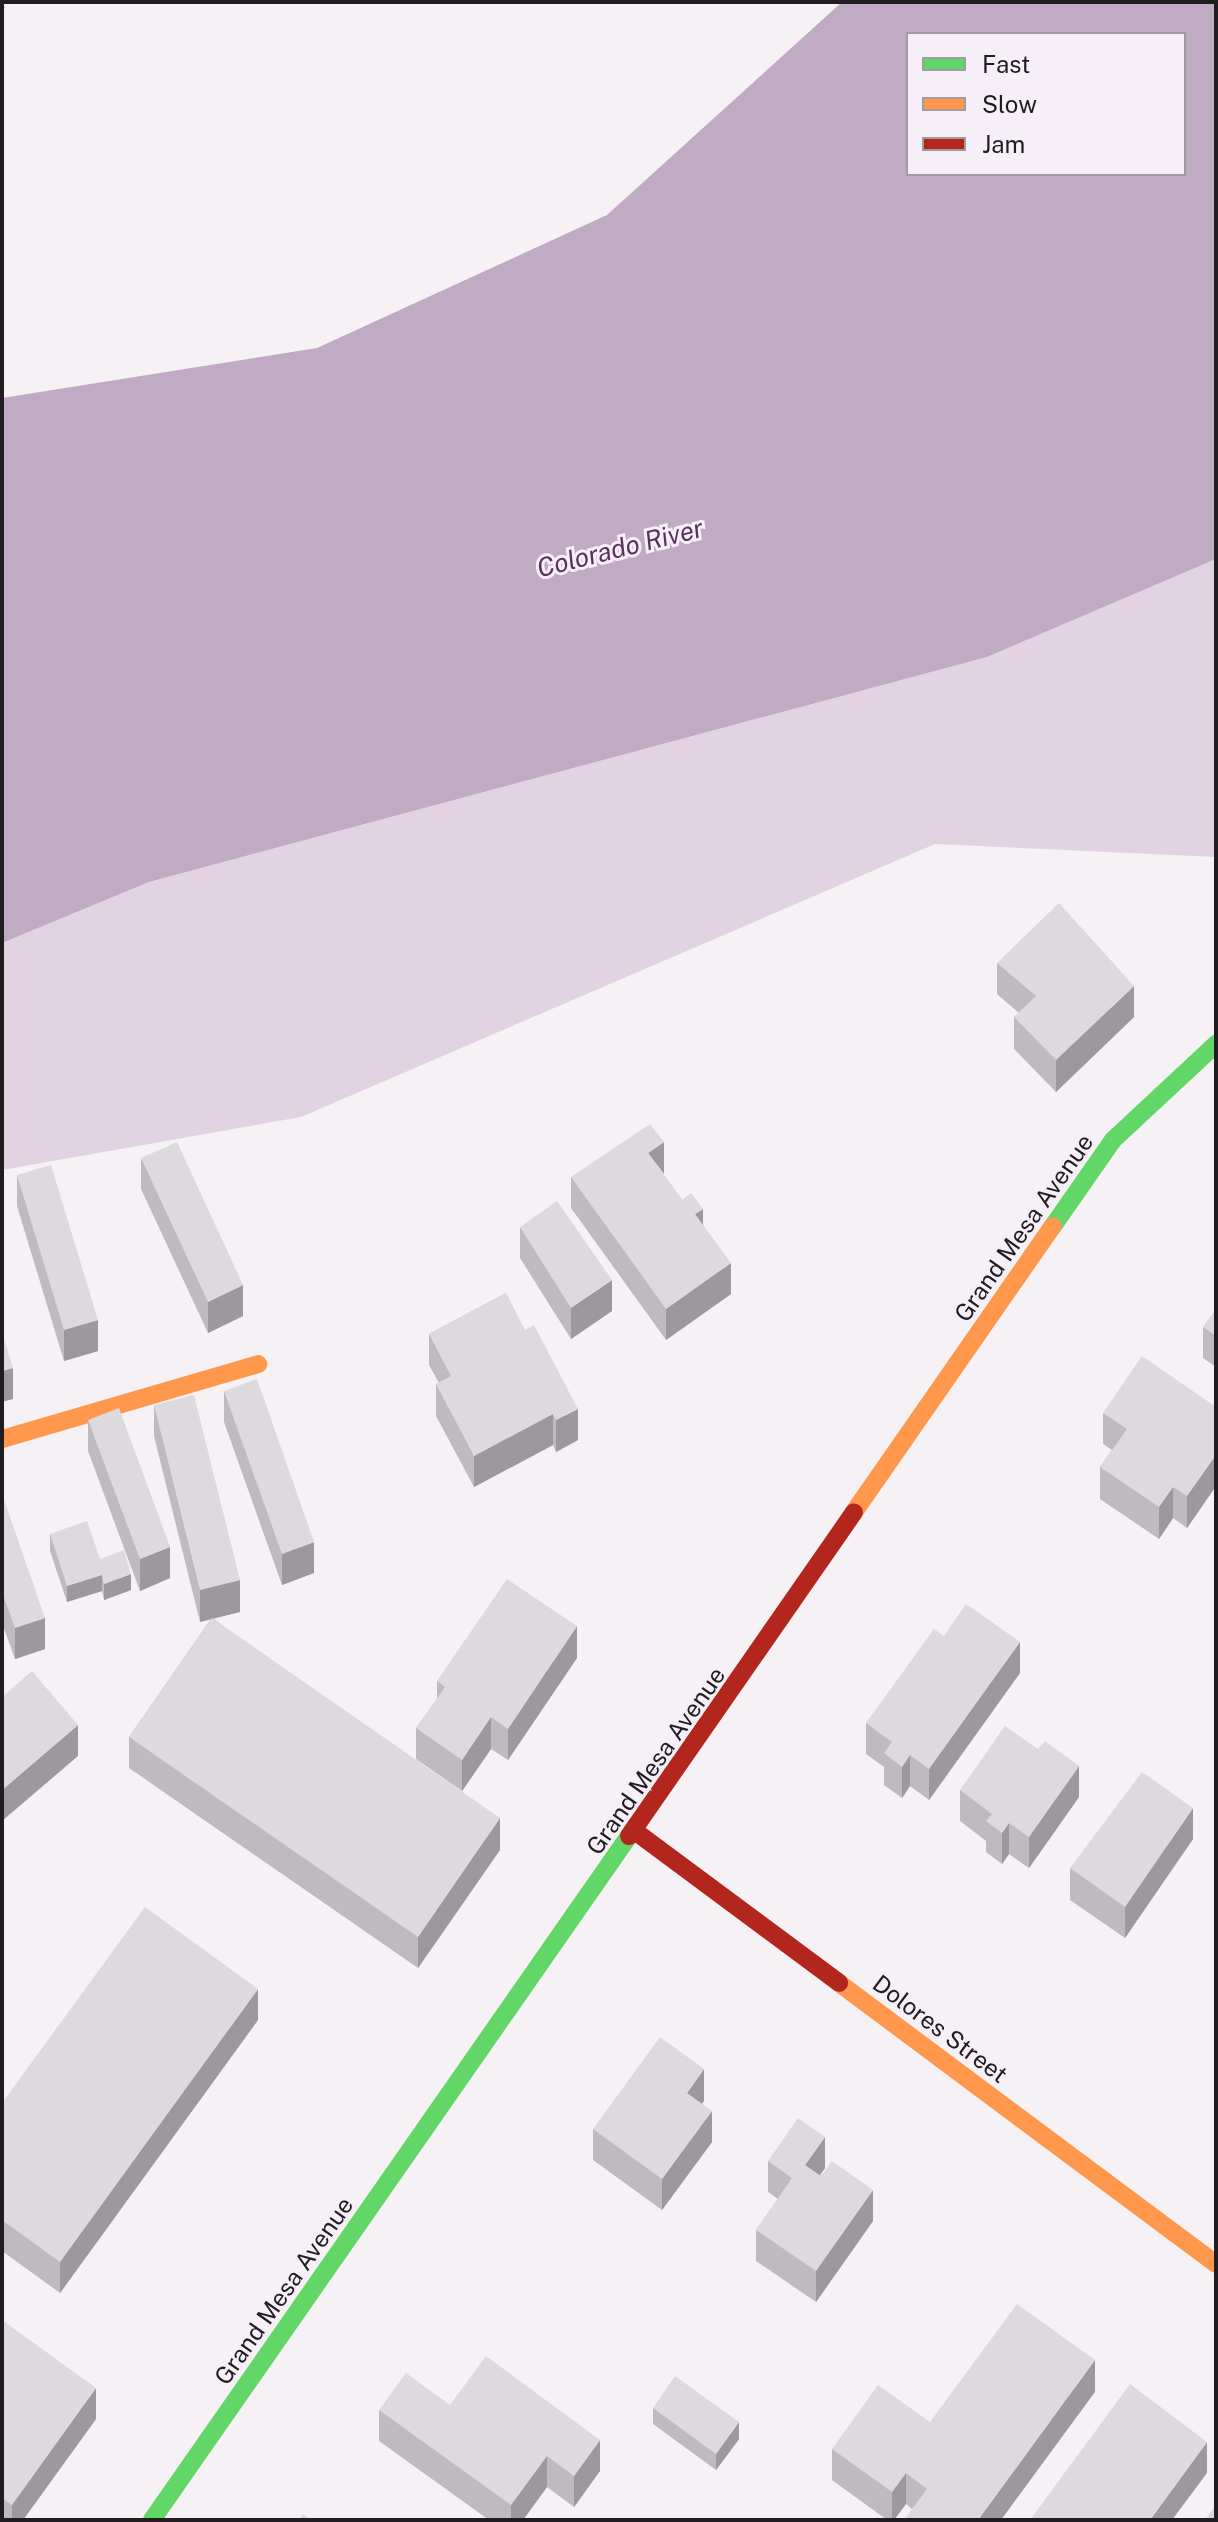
<!DOCTYPE html>
<html>
<head>
<meta charset="utf-8">
<style>
	body { margin:0 }
	#map { position:relative; width:1218px; height:2522px; overflow:hidden; background:#f5f1f5; font-family:"Public Sans",sans-serif }
	div>[style] { position:absolute }
	.green>* { inset:0; background:#e2d3e3 }
	.water>* { inset:0; background:#c1aac4 }
	.path>* { height:5px; margin-top:-2.5px; transform-origin:0; background:repeating-linear-gradient(90deg,#acb0b1 0 2px,transparent 0 8px) }
	.fast>* { height:18px; margin:-9px; padding:0 9px; transform-origin:9px; border-radius:9px; background:#63d668 }
	.slow>* { height:18px; margin:-9px; padding:0 9px; transform-origin:9px; border-radius:9px; background:#ff974d }
	.jam>* { height:18px; margin:-9px; padding:0 9px; transform-origin:9px; border-radius:9px; background:#b3261e }
	.wall>* { inset:0; background:#bebbbe }
	.shaded-wall>* { inset:0; background:#9b999b }
	.building>* { inset:0; background:#dddadd }
	span { translate:-50% -50%; white-space:nowrap; text-align:center; line-height:1.15; -webkit-text-stroke:6px #f6eff7; paint-order:stroke }
	.street-label { font-size:24px; color:#1f1d20 }
	.water-label { font-size:26px; color:#5a3060; font-style:italic }
	.frame { position:absolute; inset:0; border:4px solid #1f1d20; pointer-events:none }
	.legend { position:absolute; left:906px; top:32px; width:280px; height:144px; box-sizing:border-box; background:#f6eff7; border:2px solid #a09ba1; margin:0; padding:10px 14px; list-style:none; font-size:24px; color:#1f1d20 }
	.legend li { display:flex; align-items:center; gap:16px; height:40px }
	.legend b { width:40px; border:2px solid #a09ba1 }
</style>
</head>
<body>
<div id="map">
	<div class="green">
		<i style="clip-path:polygon(1216px 559px,1216px 857px,935px 844px,301px 1117px,2px 1170px,2px 943px,149px 882px,987px 657px)"></i>
	</div>
	<div class="water">
		<i style="clip-path:polygon(evenodd,842px 2px,1216px 2px,1216px 559px,987px 657px,149px 882px,2px 943px,2px 398px,317px 348px,607px 215px,842px 2px,908px 34px,1184px 34px,1184px 174px,908px 174px,908px 34px)"></i>
	</div>
	<div class="path">
		<i style="left:2px;top:6px;width:7px;rotate:-34deg"></i>
	</div>
	<div class="fast">
		<i style="left:1053px;top:1226px;width:105px;rotate:-55.1deg"></i>
		<i style="left:1113px;top:1140px;width:141px;rotate:-43deg"></i>
		<i style="left:152px;top:2520px;width:834px;rotate:-55.11deg"></i>
	</div>
	<div class="slow">
		<i style="left:2px;top:1439px;width:267px;rotate:-16.3deg"></i>
		<i style="left:854px;top:1512px;width:348px;rotate:-55.2deg"></i>
		<i style="left:839px;top:1983px;width:470px;rotate:36.7deg"></i>
	</div>
	<div class="jam">
		<i style="left:636px;top:1832px;width:253px;rotate:36.6deg"></i>
		<i style="left:629px;top:1836px;width:394px;rotate:-55.2deg"></i>
	</div>
	<div class="wall">
		<i style="clip-path:polygon(997px 963px,1134px 1017px,1056px 1092px,1014px 1049px,1014px 1017px,1019px 1013px,997px 994px)"></i>
		<i style="clip-path:polygon(141px 1158px,243px 1316px,208px 1333px,141px 1189px)"></i>
		<i style="clip-path:polygon(663px 1174px,682px 1200px,703px 1225px,731px 1294px,666px 1340px,571px 1208px,571px 1177px)"></i>
		<i style="clip-path:polygon(17px 1175px,98px 1351px,64px 1361px,17px 1206px)"></i>
		<i style="clip-path:polygon(520px 1227px,612px 1311px,571px 1339px,520px 1258px)"></i>
		<i style="clip-path:polygon(506px 1293px,578px 1440px,556px 1452px,553px 1445px,474px 1487px,436px 1416px,436px 1384px,439px 1383px,429px 1365px,429px 1334px)"></i>
		<i style="clip-path:polygon(1216px 1310px,1216px 1367px,1203px 1358px,1203px 1327px)"></i>
		<i style="clip-path:polygon(224px 1391px,314px 1573px,282px 1585px,224px 1422px)"></i>
		<i style="clip-path:polygon(154px 1405px,240px 1612px,213px 1618px,500px 1850px,418px 1968px,129px 1768px,129px 1737px,211px 1619px,200px 1622px,154px 1436px)"></i>
		<i style="clip-path:polygon(1216px 1407px,1216px 1486px,1187px 1528px,1173px 1518px,1159px 1539px,1100px 1499px,1100px 1467px,1112px 1450px,1103px 1444px,1103px 1413px)"></i>
		<i style="clip-path:polygon(88px 1420px,170px 1578px,140px 1591px,88px 1451px)"></i>
		<i style="clip-path:polygon(2px 1494px,45px 1649px,15px 1659px,2px 1623px)"></i>
		<i style="clip-path:polygon(50px 1534px,100px 1559px,131px 1590px,104px 1600px,102px 1591px,67px 1602px,50px 1551px)"></i>
		<i style="clip-path:polygon(944px 1636px,1020px 1673px,929px 1800px,910px 1786px,902px 1798px,884px 1785px,884px 1767px,866px 1754px,866px 1723px)"></i>
		<i style="clip-path:polygon(577px 1658px,508px 1760px,491px 1749px,462px 1791px,416px 1759px,416px 1728px,437px 1699px,437px 1681px)"></i>
		<i style="clip-path:polygon(960px 1790px,1079px 1797px,1029px 1868px,1009px 1854px,1002px 1864px,986px 1852px,986px 1841px,960px 1821px)"></i>
		<i style="clip-path:polygon(1193px 1839px,1125px 1938px,1070px 1900px,1070px 1868px)"></i>
		<i style="clip-path:polygon(258px 2020px,60px 2293px,2px 2251px,2px 2103px)"></i>
		<i style="clip-path:polygon(704px 2101px,702px 2104px,712px 2142px,662px 2210px,593px 2160px,593px 2129px)"></i>
		<i style="clip-path:polygon(768px 2161px,825px 2168px,820px 2175px,873px 2221px,816px 2302px,756px 2261px,756px 2230px,778px 2199px,768px 2192px)"></i>
		<i style="clip-path:polygon(2px 2320px,96px 2419px,23px 2520px,2px 2520px)"></i>
		<i style="clip-path:polygon(1095px 2392px,912px 2509px,906px 2504px,894px 2520px,887px 2520px,832px 2480px,832px 2449px,930px 2422px)"></i>
		<i style="clip-path:polygon(450px 2405px,600px 2471px,574px 2507px,547px 2487px,523px 2520px,489px 2520px,379px 2441px,379px 2410px)"></i>
		<i style="clip-path:polygon(653px 2408px,739px 2439px,716px 2470px,653px 2424px)"></i>
	</div>
	<div class="shaded-wall">
		<i style="clip-path:polygon(1134px 986px,1134px 1017px,1056px 1092px,1056px 1060px)"></i>
		<i style="clip-path:polygon(664px 1142px,664px 1174px,648px 1153px)"></i>
		<i style="clip-path:polygon(703px 1209px,703px 1240px,695px 1214px)"></i>
		<i style="clip-path:polygon(731px 1263px,731px 1294px,666px 1340px,666px 1309px)"></i>
		<i style="clip-path:polygon(612px 1280px,612px 1311px,571px 1339px,571px 1308px)"></i>
		<i style="clip-path:polygon(243px 1285px,243px 1316px,208px 1333px,208px 1302px)"></i>
		<i style="clip-path:polygon(98px 1320px,98px 1351px,64px 1361px,64px 1330px)"></i>
		<i style="clip-path:polygon(13px 1368px,13px 1399px,2px 1402px,2px 1371px)"></i>
		<i style="clip-path:polygon(578px 1409px,578px 1440px,556px 1452px,556px 1420px)"></i>
		<i style="clip-path:polygon(553px 1414px,553px 1445px,474px 1487px,474px 1456px)"></i>
		<i style="clip-path:polygon(1216px 1455px,1216px 1486px,1187px 1528px,1187px 1496px)"></i>
		<i style="clip-path:polygon(1173px 1487px,1173px 1518px,1159px 1539px,1159px 1507px)"></i>
		<i style="clip-path:polygon(314px 1542px,314px 1573px,282px 1585px,282px 1554px)"></i>
		<i style="clip-path:polygon(170px 1547px,170px 1578px,140px 1591px,140px 1559px)"></i>
		<i style="clip-path:polygon(131px 1574px,131px 1590px,104px 1600px,104px 1584px)"></i>
		<i style="clip-path:polygon(102px 1575px,102px 1591px,67px 1602px,67px 1586px)"></i>
		<i style="clip-path:polygon(240px 1580px,240px 1612px,200px 1622px,200px 1590px)"></i>
		<i style="clip-path:polygon(45px 1618px,45px 1649px,15px 1659px,15px 1628px)"></i>
		<i style="clip-path:polygon(577px 1626px,577px 1658px,508px 1760px,508px 1729px)"></i>
		<i style="clip-path:polygon(1020px 1642px,1020px 1673px,929px 1800px,929px 1769px)"></i>
		<i style="clip-path:polygon(491px 1717px,491px 1749px,462px 1791px,462px 1760px)"></i>
		<i style="clip-path:polygon(78px 1725px,78px 1756px,2px 1821px,2px 1790px)"></i>
		<i style="clip-path:polygon(910px 1755px,910px 1786px,902px 1798px,902px 1767px)"></i>
		<i style="clip-path:polygon(1079px 1766px,1079px 1797px,1029px 1868px,1029px 1837px)"></i>
		<i style="clip-path:polygon(1193px 1808px,1193px 1839px,1125px 1938px,1125px 1907px)"></i>
		<i style="clip-path:polygon(500px 1818px,500px 1850px,418px 1968px,418px 1937px)"></i>
		<i style="clip-path:polygon(1009px 1823px,1009px 1854px,1002px 1864px,1002px 1833px)"></i>
		<i style="clip-path:polygon(258px 1989px,258px 2020px,60px 2293px,60px 2262px)"></i>
		<i style="clip-path:polygon(704px 2069px,704px 2101px,687px 2124px,687px 2093px)"></i>
		<i style="clip-path:polygon(712px 2111px,712px 2142px,662px 2210px,662px 2179px)"></i>
		<i style="clip-path:polygon(825px 2137px,825px 2168px,805px 2197px,805px 2165px)"></i>
		<i style="clip-path:polygon(873px 2190px,873px 2221px,816px 2302px,816px 2271px)"></i>
		<i style="clip-path:polygon(1095px 2360px,1095px 2392px,1001px 2520px,978px 2520px)"></i>
		<i style="clip-path:polygon(96px 2388px,96px 2419px,23px 2520px,12px 2520px,12px 2505px)"></i>
		<i style="clip-path:polygon(739px 2422px,739px 2439px,716px 2470px,716px 2454px)"></i>
		<i style="clip-path:polygon(600px 2440px,600px 2471px,574px 2507px,574px 2476px)"></i>
		<i style="clip-path:polygon(1207px 2442px,1207px 2473px,1172px 2520px,1150px 2520px)"></i>
		<i style="clip-path:polygon(547px 2456px,547px 2487px,523px 2520px,511px 2520px,511px 2505px)"></i>
		<i style="clip-path:polygon(906px 2473px,906px 2504px,894px 2520px,892px 2520px,892px 2492px)"></i>
	</div>
	<div class="building">
		<i style="clip-path:polygon(1059px 903px,1134px 986px,1056px 1060px,1014px 1017px,1036px 996px,997px 963px)"></i>
		<i style="clip-path:polygon(650px 1124px,664px 1142px,648px 1153px,682px 1200px,691px 1193px,703px 1209px,695px 1214px,731px 1263px,666px 1309px,571px 1177px)"></i>
		<i style="clip-path:polygon(177px 1142px,243px 1285px,208px 1302px,141px 1158px)"></i>
		<i style="clip-path:polygon(51px 1165px,98px 1320px,64px 1330px,17px 1175px)"></i>
		<i style="clip-path:polygon(557px 1201px,612px 1280px,571px 1308px,520px 1227px)"></i>
		<i style="clip-path:polygon(506px 1293px,525px 1330px,534px 1325px,578px 1409px,556px 1420px,553px 1414px,474px 1456px,436px 1384px,451px 1376px,429px 1334px)"></i>
		<i style="clip-path:polygon(1216px 1310px,1216px 1336px,1203px 1327px)"></i>
		<i style="clip-path:polygon(2px 1332px,13px 1368px,2px 1371px)"></i>
		<i style="clip-path:polygon(1142px 1356px,1216px 1407px,1216px 1455px,1187px 1496px,1173px 1487px,1159px 1507px,1100px 1467px,1127px 1429px,1103px 1413px)"></i>
		<i style="clip-path:polygon(257px 1379px,314px 1542px,282px 1554px,224px 1391px)"></i>
		<i style="clip-path:polygon(194px 1395px,240px 1580px,200px 1590px,154px 1405px)"></i>
		<i style="clip-path:polygon(119px 1408px,170px 1547px,140px 1559px,88px 1420px)"></i>
		<i style="clip-path:polygon(2px 1494px,45px 1618px,15px 1628px,2px 1592px)"></i>
		<i style="clip-path:polygon(87px 1521px,100px 1559px,124px 1550px,131px 1574px,104px 1584px,102px 1575px,67px 1586px,50px 1534px)"></i>
		<i style="clip-path:polygon(507px 1579px,577px 1626px,508px 1729px,491px 1717px,462px 1760px,416px 1728px,445px 1687px,437px 1681px)"></i>
		<i style="clip-path:polygon(966px 1604px,1020px 1642px,929px 1769px,910px 1755px,902px 1767px,884px 1753px,892px 1742px,866px 1723px,934px 1629px,944px 1636px)"></i>
		<i style="clip-path:polygon(212px 1618px,500px 1818px,418px 1937px,129px 1737px)"></i>
		<i style="clip-path:polygon(32px 1671px,78px 1725px,2px 1790px,2px 1697px)"></i>
		<i style="clip-path:polygon(1005px 1726px,1038px 1749px,1045px 1741px,1079px 1766px,1029px 1837px,1009px 1823px,1002px 1833px,986px 1821px,992px 1814px,960px 1790px)"></i>
		<i style="clip-path:polygon(1142px 1772px,1193px 1808px,1125px 1907px,1070px 1868px)"></i>
		<i style="clip-path:polygon(145px 1907px,258px 1989px,60px 2262px,2px 2220px,2px 2103px)"></i>
		<i style="clip-path:polygon(660px 2037px,704px 2069px,687px 2093px,712px 2111px,662px 2179px,593px 2129px)"></i>
		<i style="clip-path:polygon(798px 2118px,825px 2137px,805px 2165px,821px 2176px,832px 2161px,873px 2190px,816px 2271px,756px 2230px,792px 2178px,768px 2161px)"></i>
		<i style="clip-path:polygon(1017px 2304px,1095px 2360px,978px 2520px,904px 2520px,927px 2489px,906px 2473px,892px 2492px,832px 2449px,878px 2385px,930px 2422px)"></i>
		<i style="clip-path:polygon(2px 2320px,96px 2388px,12px 2505px,2px 2498px)"></i>
		<i style="clip-path:polygon(486px 2356px,600px 2440px,574px 2476px,547px 2456px,511px 2505px,379px 2410px,406px 2373px,450px 2405px)"></i>
		<i style="clip-path:polygon(675px 2376px,739px 2422px,716px 2454px,653px 2408px)"></i>
		<i style="clip-path:polygon(1130px 2384px,1207px 2442px,1150px 2520px,1030px 2520px)"></i>
		<i style="clip-path:polygon(1216px 2505px,1216px 2520px,1205px 2520px)"></i>
		<i style="clip-path:polygon(303px 2514px,311px 2520px,299px 2520px)"></i>
	</div>
	<div class="street-label">
		<span style="left:1024px;top:1228px;rotate:-55deg">Grand Mesa Avenue</span>
		<span style="left:656px;top:1761px;rotate:-55deg">Grand Mesa Avenue</span>
		<span style="left:940px;top:2029px;rotate:37deg">Dolores Street</span>
		<span style="left:284px;top:2291px;rotate:-55deg">Grand Mesa Avenue</span>
	</div>
	<div class="water-label">
		<span style="left:620px;top:548px;rotate:-14deg">Colorado River</span>
	</div>
	<div class="frame"></div>
	<ul class="legend">
	<li><b style="height:10px;background:#63d668"></b>Fast</li>
	<li><b style="height:10px;background:#ff974d"></b>Slow</li>
	<li><b style="height:10px;background:#b3261e"></b>Jam</li>
	</ul>
</div>
</body>
</html>
